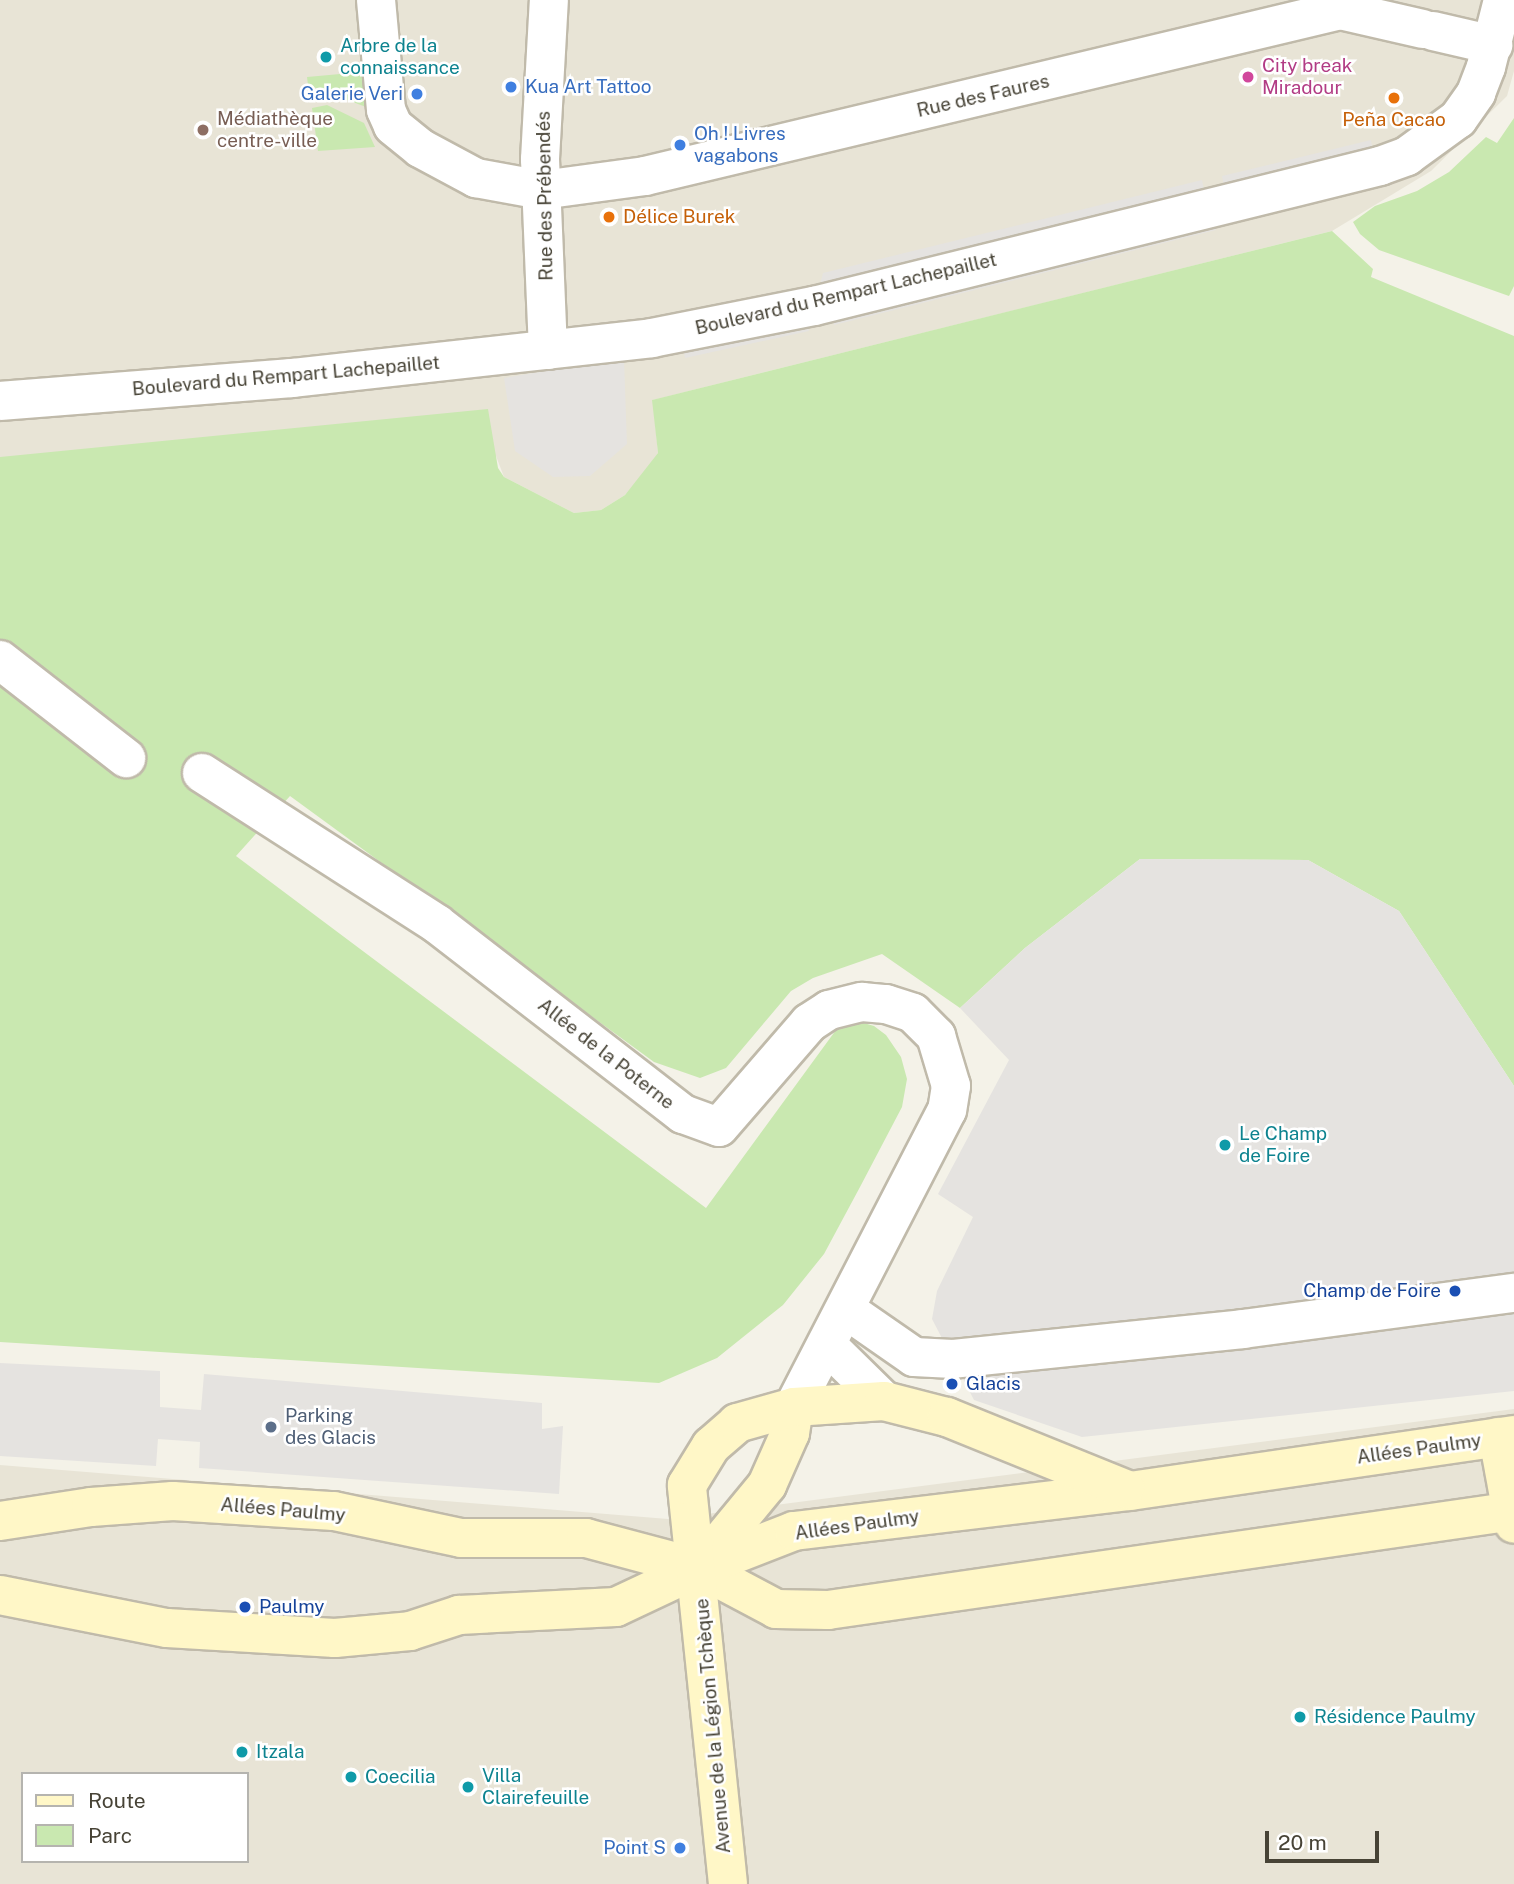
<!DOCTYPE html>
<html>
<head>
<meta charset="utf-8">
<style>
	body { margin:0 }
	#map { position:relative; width:1514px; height:1884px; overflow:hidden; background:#f4f2e8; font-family:"Public Sans",sans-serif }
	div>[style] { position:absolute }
	.residential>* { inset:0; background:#e8e4d6 }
	.green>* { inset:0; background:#c9e8b0 }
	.parking>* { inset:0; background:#e5e3e0 }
	.roads { filter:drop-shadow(2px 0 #c0baaa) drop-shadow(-2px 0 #c0baaa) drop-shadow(0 2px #c0baaa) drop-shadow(0 -2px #c0baaa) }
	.street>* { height:38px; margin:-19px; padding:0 19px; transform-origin:19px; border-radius:19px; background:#fff }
	.secondary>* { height:38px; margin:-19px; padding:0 19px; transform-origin:19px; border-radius:19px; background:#fff7c7 }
	.dots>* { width:19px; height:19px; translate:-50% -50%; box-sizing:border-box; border:4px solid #fff; border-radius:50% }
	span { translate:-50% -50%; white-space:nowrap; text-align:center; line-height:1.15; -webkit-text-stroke:5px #fff; paint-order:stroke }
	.culture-label { font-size:19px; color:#0d838f }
	.left { translate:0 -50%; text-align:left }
	.hotel-label { font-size:19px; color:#b23c85 }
	.shop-label { font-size:19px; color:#366cbe }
	.right { translate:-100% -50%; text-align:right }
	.street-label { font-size:19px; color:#474336 }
	.education-label { font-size:19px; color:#785e54 }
	.food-label { font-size:19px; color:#c56008 }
	.transit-label { font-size:19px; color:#164399 }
	.service-label { font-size:19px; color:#4e5e75 }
	.legend { position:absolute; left:21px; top:1772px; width:228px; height:91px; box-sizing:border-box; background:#fff; border:2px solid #b5b4af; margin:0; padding:9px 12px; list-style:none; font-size:21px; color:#474336 }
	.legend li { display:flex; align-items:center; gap:14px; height:35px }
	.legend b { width:35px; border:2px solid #b5b4af }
	.scale { position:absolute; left:1265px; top:1831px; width:114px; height:32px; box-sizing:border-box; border:4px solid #474336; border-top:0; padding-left:9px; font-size:21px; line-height:24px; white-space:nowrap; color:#474336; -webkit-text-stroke:5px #fff; paint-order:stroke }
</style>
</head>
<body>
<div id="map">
	<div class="residential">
		<i style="clip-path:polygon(0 0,1514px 0,1514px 71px,1507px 96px,1431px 171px,1332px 231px,653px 400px,658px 453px,653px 463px,625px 495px,601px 510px,574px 513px,504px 477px,496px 456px,0 457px)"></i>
		<i style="clip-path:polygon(evenodd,1514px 1409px,1514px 1884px,0 1884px,0 1465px,668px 1519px,1514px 1409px,23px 1774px,247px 1774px,247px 1861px,23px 1861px,23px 1774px)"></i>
	</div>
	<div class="green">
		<i style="clip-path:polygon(362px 72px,366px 107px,308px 85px,307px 77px)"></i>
		<i style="clip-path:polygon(327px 105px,364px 123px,375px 147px,318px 151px,312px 108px)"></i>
		<i style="clip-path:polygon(1514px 118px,1514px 286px,1509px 296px,1379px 250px,1360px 234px,1353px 222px,1375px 206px,1417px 191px,1449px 172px,1486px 137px,1497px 143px)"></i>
		<i style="clip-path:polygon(1332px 231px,1373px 269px,1371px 277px,1514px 336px,1514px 1086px,1399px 911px,1308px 860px,1140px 859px,1025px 948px,960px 1008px,882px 954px,813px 978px,791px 991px,726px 1068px,700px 1078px,654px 1062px,290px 796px,236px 856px,706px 1208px,836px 1030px,857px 1021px,874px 1026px,886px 1035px,901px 1057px,907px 1079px,902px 1107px,860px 1187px,824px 1254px,783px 1305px,717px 1358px,659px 1383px,0 1342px,0 457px,488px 409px,498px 468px,504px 477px,574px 513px,601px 510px,625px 495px,658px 453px,652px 400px)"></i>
	</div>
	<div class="parking">
		<i style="clip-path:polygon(1371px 140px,1373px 151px,1224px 187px,1222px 176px)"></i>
		<i style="clip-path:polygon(1202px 180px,1205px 194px,819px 288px,823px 273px)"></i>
		<i style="clip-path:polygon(1214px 219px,1216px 230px,834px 325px,831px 313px)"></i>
		<i style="clip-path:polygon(806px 320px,809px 331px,685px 358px,683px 347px)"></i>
		<i style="clip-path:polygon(624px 358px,627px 444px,590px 476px,553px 477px,515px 451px,504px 378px)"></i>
		<i style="clip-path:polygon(1140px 859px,1308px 860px,1399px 911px,1514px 1086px,1514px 1391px,1082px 1437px,974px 1400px,932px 1319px,937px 1291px,973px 1217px,938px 1194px,1009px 1060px,960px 1008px,1025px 948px)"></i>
		<i style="clip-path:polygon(0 1363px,160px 1371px,160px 1407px,201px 1410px,204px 1374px,542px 1403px,542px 1429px,563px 1426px,559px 1494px,199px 1468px,200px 1442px,158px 1439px,156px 1466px,0 1456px)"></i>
	</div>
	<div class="roads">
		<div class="street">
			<i style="left:376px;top:0;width:110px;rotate:84.8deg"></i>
			<i style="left:386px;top:110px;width:17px;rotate:66deg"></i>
			<i style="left:393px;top:126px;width:35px;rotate:39deg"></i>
			<i style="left:420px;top:148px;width:64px;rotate:28.2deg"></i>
			<i style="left:476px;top:178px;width:67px;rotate:10.3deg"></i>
			<i style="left:542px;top:190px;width:104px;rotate:-7.7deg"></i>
			<i style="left:645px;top:176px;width:715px;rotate:-13.43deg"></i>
			<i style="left:1340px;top:10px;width:85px;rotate:12.9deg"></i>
			<i style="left:1433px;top:31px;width:62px;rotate:13.1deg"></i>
			<i style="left:548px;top:350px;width:191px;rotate:-92.4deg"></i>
			<i style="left:540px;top:159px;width:159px;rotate:-86.8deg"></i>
			<i style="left:0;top:401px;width:293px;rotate:-4.5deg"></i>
			<i style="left:292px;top:378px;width:362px;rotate:-6.3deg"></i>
			<i style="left:652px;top:338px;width:165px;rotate:-11.2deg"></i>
			<i style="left:814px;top:306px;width:583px;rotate:-13.89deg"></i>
			<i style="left:1380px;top:166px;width:29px;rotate:-20deg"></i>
			<i style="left:1407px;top:156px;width:63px;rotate:-36deg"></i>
			<i style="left:1458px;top:119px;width:32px;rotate:-55deg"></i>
			<i style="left:1476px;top:93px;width:28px;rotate:-69deg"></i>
			<i style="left:1486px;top:67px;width:69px;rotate:-75.8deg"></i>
			<i style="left:0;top:660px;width:160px;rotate:37.9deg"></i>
			<i style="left:202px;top:773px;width:279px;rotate:32.7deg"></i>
			<i style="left:437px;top:924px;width:311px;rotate:37.7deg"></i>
			<i style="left:683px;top:1114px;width:38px;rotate:20deg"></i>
			<i style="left:719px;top:1127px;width:138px;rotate:-49.1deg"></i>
			<i style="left:809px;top:1023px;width:24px;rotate:-33deg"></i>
			<i style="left:829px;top:1010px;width:34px;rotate:-14deg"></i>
			<i style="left:862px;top:1002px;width:24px;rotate:5deg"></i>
			<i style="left:886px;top:1004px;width:28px;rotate:18deg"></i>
			<i style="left:913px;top:1013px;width:33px;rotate:45deg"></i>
			<i style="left:936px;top:1036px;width:52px;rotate:73.3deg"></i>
			<i style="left:951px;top:1086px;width:24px;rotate:99deg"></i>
			<i style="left:947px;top:1110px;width:334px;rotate:117.3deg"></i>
			<i style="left:845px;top:1309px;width:84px;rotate:34.8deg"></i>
			<i style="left:914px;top:1357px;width:39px;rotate:3deg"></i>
			<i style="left:953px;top:1359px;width:292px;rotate:-5.9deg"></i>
			<i style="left:1243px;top:1329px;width:273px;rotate:-7.6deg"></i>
			<i style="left:827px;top:1345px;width:80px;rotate:44.5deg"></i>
		</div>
		<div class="secondary">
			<i style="left:1498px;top:1437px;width:88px;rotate:79.6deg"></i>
			<i style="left:0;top:1521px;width:92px;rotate:-8.7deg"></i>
			<i style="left:91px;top:1507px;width:82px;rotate:-4.2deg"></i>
			<i style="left:173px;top:1501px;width:161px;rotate:3.6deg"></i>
			<i style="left:334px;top:1511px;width:130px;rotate:12deg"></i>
			<i style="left:461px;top:1538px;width:125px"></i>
			<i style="left:586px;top:1538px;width:117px;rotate:14.9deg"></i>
			<i style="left:699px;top:1568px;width:87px;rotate:28deg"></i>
			<i style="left:776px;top:1609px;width:52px;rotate:1.1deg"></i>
			<i style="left:828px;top:1610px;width:693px;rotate:-8.21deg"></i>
			<i style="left:701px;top:1565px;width:104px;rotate:-50.5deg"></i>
			<i style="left:767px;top:1485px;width:57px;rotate:-66.1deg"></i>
			<i style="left:790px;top:1433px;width:26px;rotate:-81deg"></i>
			<i style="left:0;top:1595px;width:170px;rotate:11.2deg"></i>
			<i style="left:167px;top:1628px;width:168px;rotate:3.4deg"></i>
			<i style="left:335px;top:1638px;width:75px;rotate:-5.3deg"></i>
			<i style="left:410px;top:1631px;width:52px;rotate:-18.1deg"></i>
			<i style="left:459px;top:1615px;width:157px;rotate:-2.9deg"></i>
			<i style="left:616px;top:1607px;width:92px;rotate:-25.2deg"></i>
			<i style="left:699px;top:1568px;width:102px;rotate:-21.3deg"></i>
			<i style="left:794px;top:1531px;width:338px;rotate:-6.8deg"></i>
			<i style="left:1130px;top:1491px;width:388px;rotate:-8.3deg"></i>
			<i style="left:728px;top:1884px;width:401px;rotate:-95.9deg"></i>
			<i style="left:687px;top:1485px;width:46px;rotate:-58.4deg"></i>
			<i style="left:711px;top:1446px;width:35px;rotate:-41deg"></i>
			<i style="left:737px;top:1423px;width:59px;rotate:-15.7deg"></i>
			<i style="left:794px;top:1407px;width:90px;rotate:-3.8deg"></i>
			<i style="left:884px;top:1401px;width:65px;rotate:14.3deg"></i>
			<i style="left:947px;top:1417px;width:192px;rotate:22deg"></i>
		</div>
	</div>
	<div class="dots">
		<i style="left:326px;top:57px;background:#0f9aa8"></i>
		<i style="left:1248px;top:77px;background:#d1479c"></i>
		<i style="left:511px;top:87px;background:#3f7fe0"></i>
		<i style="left:417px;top:94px;background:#3f7fe0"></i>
		<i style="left:1394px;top:98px;background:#e8710a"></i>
		<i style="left:203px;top:130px;background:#8d6e63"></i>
		<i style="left:680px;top:145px;background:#3f7fe0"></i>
		<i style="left:609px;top:217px;background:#e8710a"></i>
		<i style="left:1225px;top:1145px;background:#0f9aa8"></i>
		<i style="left:1455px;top:1291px;background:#1a4fb4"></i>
		<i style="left:952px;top:1384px;background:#1a4fb4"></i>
		<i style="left:271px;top:1427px;background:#5c6f8a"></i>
		<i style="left:245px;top:1607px;background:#1a4fb4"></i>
		<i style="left:1300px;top:1717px;background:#0f9aa8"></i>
		<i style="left:242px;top:1752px;background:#0f9aa8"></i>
		<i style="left:351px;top:1777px;background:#0f9aa8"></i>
		<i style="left:468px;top:1787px;background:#0f9aa8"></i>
		<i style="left:680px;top:1848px;background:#3f7fe0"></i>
	</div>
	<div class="culture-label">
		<span class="left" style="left:340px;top:57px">Arbre de la<br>connaissance</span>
		<span class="left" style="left:1239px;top:1145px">Le Champ<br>de Foire</span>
		<span class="left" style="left:1314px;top:1717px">Résidence Paulmy</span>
		<span class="left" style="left:256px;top:1752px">Itzala</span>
		<span class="left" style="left:482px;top:1787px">Villa<br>Clairefeuille</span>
		<span class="left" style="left:365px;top:1777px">Coecilia</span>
	</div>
	<div class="hotel-label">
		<span class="left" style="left:1262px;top:77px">City break<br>Miradour</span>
	</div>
	<div class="shop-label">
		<span class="left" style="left:525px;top:87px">Kua Art Tattoo</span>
		<span class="right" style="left:403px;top:94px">Galerie Veri</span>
		<span class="left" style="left:694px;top:145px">Oh ! Livres<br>vagabons</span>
		<span class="right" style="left:666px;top:1848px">Point S</span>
	</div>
	<div class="street-label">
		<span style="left:983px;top:96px;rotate:-13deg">Rue des Faures</span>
		<span style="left:545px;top:196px;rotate:-91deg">Rue des Prébendés</span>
		<span style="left:846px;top:294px;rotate:-13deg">Boulevard du Rempart Lachepaillet</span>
		<span style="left:286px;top:376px;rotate:-5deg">Boulevard du Rempart Lachepaillet</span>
		<span style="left:606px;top:1054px;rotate:38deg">Allée de la Poterne</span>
		<span style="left:1419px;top:1449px;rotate:-8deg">Allées Paulmy</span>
		<span style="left:283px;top:1510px;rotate:5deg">Allées Paulmy</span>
		<span style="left:857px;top:1525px;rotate:-8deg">Allées Paulmy</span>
		<span style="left:713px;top:1726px;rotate:-95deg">Avenue de la Légion Tchèque</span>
	</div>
	<div class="education-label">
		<span class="left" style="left:217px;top:130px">Médiathèque<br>centre-ville</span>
	</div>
	<div class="food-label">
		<span style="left:1394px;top:120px">Peña Cacao</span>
		<span class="left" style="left:623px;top:217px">Délice Burek</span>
	</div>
	<div class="transit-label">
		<span class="right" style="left:1441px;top:1291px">Champ de Foire</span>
		<span class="left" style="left:966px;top:1384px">Glacis</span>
		<span class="left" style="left:259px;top:1607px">Paulmy</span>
	</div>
	<div class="service-label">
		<span class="left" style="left:285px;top:1427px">Parking<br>des Glacis</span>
	</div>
	<ul class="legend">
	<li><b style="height:9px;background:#fff7c7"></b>Route</li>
	<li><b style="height:19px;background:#c9e8b0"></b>Parc</li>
	</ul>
	<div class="scale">20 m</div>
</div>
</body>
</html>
